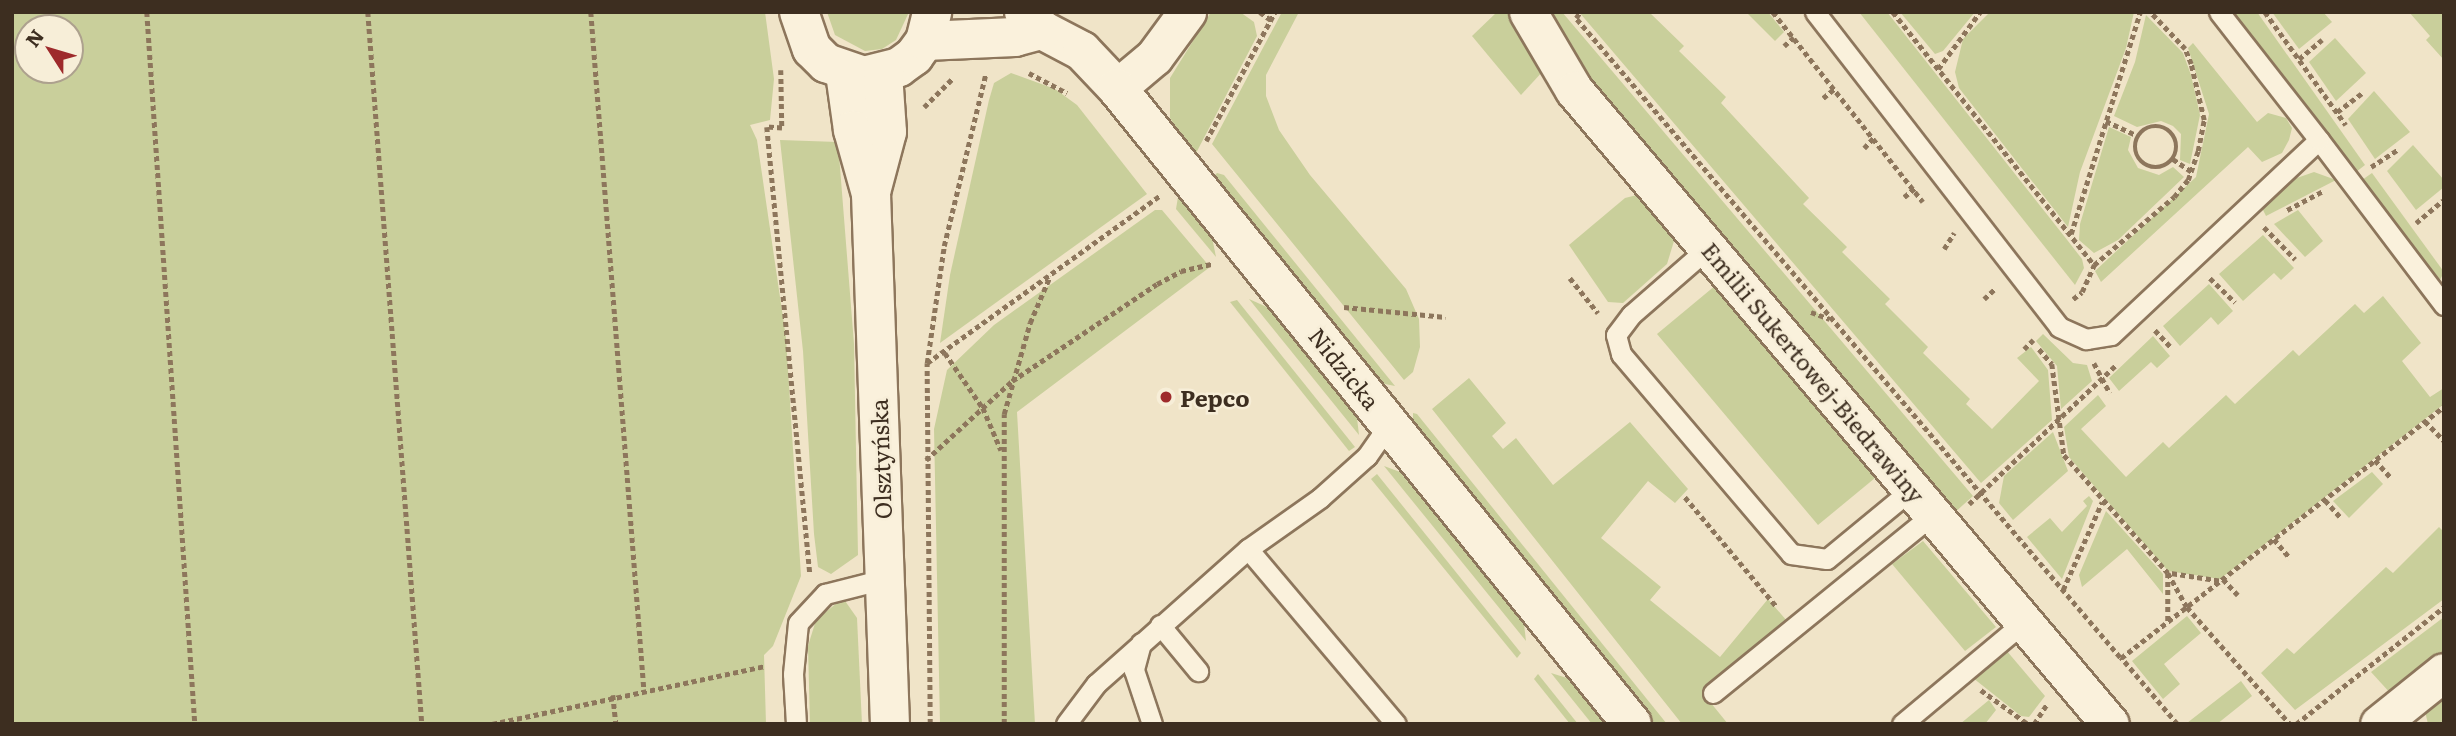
<!DOCTYPE html>
<html>
<head>
<meta charset="utf-8">
<style>
	body { margin:0 }
	#map { position:relative; width:2456px; height:736px; overflow:hidden; background:#f0e4c8; font-family:Literata,serif }
	div>[style] { position:absolute }
	.green>* { inset:0; background:#c9cf9b }
	.path>* { height:4.5px; margin-top:-2.25px; transform-origin:0; background:repeating-linear-gradient(90deg,#8d765c 0 5px,transparent 0 8.5px) }
	.path>.ring { margin:-2.25px; padding:0; box-sizing:content-box; background:none; border:4.5px solid #8d765c; border-radius:50% }
	.roads { filter:drop-shadow(2px 0 #8d765c) drop-shadow(-2px 0 #8d765c) drop-shadow(0 2px #8d765c) drop-shadow(0 -2px #8d765c) }
	.lane>* { height:19px; margin:-9.5px; padding:0 9.5px; transform-origin:9.5px; border-radius:9.5px; background:#faf1dc }
	.street>* { height:37px; margin:-18.5px; padding:0 18.5px; transform-origin:18.5px; border-radius:18.5px; background:#faf1dc }
	.secondary>* { height:38px; margin:-19px; padding:0 19px; transform-origin:19px; border-radius:19px; background:#faf1dc }
	.dots>* { width:19px; height:19px; translate:-50% -50%; box-sizing:border-box; border:4px solid #f7eed8; border-radius:50% }
	span { translate:-50% -50%; white-space:nowrap; text-align:center; line-height:1.15; -webkit-text-stroke:5px #f7eed8; paint-order:stroke }
	.street-label { font-size:23px; color:#3d2e20 }
	.poi-label { font-size:23px; color:#3d2e20; font-weight:700 }
	.left { translate:0 -50%; text-align:left }
	.frame { position:absolute; inset:0; border:14px solid #3d2e20; pointer-events:none }
	.north { position:absolute; left:14px; top:14px; width:70px; height:70px; box-sizing:border-box; background:#f7eed8; border:2px solid #ada18e; border-radius:50%; rotate:307deg; font-size:19px; font-weight:700; line-height:28px; text-align:center; color:#3d2e20 }
	.north::after { content:''; display:block; margin:auto; width:24px; height:32px; background:#9e2a2b; clip-path:polygon(50% 0,100% 100%,50% 72%,0 100%) }
</style>
</head>
<body>
<div id="map">
	<div class="green">
		<i style="clip-path:polygon(evenodd,12px 12px,765px 12px,774px 79px,770px 120px,750px 125px,757px 140px,786px 338px,801px 576px,773px 646px,764px 655px,766px 724px,12px 724px,12px 12px,28px 28px,70px 28px,70px 70px,28px 70px,28px 28px)"></i>
		<i style="clip-path:polygon(827px 12px,909px 12px,896px 40px,882px 49px,865px 51px,835px 35px)"></i>
		<i style="clip-path:polygon(1211px 12px,1240px 12px,1254px 22px,1257px 36px,1194px 157px,1170px 118px,1170px 78px)"></i>
		<i style="clip-path:polygon(1282px 12px,1299px 12px,1266px 75px,1266px 96px,1279px 130px,1310px 175px,1406px 289px,1419px 319px,1420px 347px,1413px 372px,1404px 380px,1212px 144px)"></i>
		<i style="clip-path:polygon(1497px 12px,1510px 12px,1544px 70px,1521px 95px,1472px 36px)"></i>
		<i style="clip-path:polygon(1553px 12px,1562px 12px,1973px 496px,1953px 514px,1599px 98px,1568px 48px)"></i>
		<i style="clip-path:polygon(1579px 12px,1649px 12px,1684px 46px,1679px 51px,1726px 97px,1721px 103px,1809px 198px,1803px 204px,1847px 247px,1842px 252px,1890px 299px,1885px 304px,1928px 347px,1923px 353px,1970px 399px,1966px 404px,1992px 429px,2039px 381px,2017px 358px,2031px 347px,2048px 370px,2052px 420px,1981px 483px)"></i>
		<i style="clip-path:polygon(1746px 12px,1768px 12px,1784px 32px,1775px 41px)"></i>
		<i style="clip-path:polygon(1859px 12px,1887px 12px,2068px 241px,2082px 259px,2084px 268px,2075px 285px)"></i>
		<i style="clip-path:polygon(1900px 12px,1975px 12px,1943px 51px,1935px 54px)"></i>
		<i style="clip-path:polygon(1990px 12px,2134px 12px,2126px 48px,2080px 172px,2068px 227px,1959px 88px,1955px 72px,1963px 39px)"></i>
		<i style="clip-path:polygon(2231px 12px,2257px 12px,2365px 165px,2356px 172px)"></i>
		<i style="clip-path:polygon(2272px 12px,2323px 12px,2332px 22px,2299px 49px)"></i>
		<i style="clip-path:polygon(2409px 12px,2444px 13px,2444px 60px,2426px 40px,2430px 36px)"></i>
		<i style="clip-path:polygon(2146px 15px,2183px 53px,2191px 75px,2200px 115px,2190px 164px,2180px 160px,2181px 134px,2173px 126px,2161px 121px,2137px 127px,2114px 116px,2135px 62px)"></i>
		<i style="clip-path:polygon(2335px 38px,2366px 73px,2336px 101px,2309px 62px)"></i>
		<i style="clip-path:polygon(2193px 43px,2257px 122px,2268px 113px,2286px 118px,2292px 128px,2289px 140px,2282px 153px,2262px 162px,2248px 147px,2101px 282px,2095px 271px,2196px 177px,2209px 114px,2188px 48px)"></i>
		<i style="clip-path:polygon(1011px 73px,1055px 89px,1077px 105px,1147px 194px,940px 343px,950px 275px,989px 100px,994px 83px)"></i>
		<i style="clip-path:polygon(2374px 91px,2410px 132px,2375px 159px,2348px 119px)"></i>
		<i style="clip-path:polygon(2109px 127px,2131px 137px,2128px 150px,2138px 168px,2159px 175px,2173px 167px,2184px 177px,2118px 240px,2094px 253px,2079px 240px,2080px 224px)"></i>
		<i style="clip-path:polygon(780px 140px,838px 142px,854px 344px,858px 555px,831px 574px,818px 567px,814px 534px,803px 351px)"></i>
		<i style="clip-path:polygon(2413px 145px,2444px 180px,2444px 187px,2416px 210px,2387px 171px)"></i>
		<i style="clip-path:polygon(2314px 172px,2336px 180px,2266px 216px,2262px 208px,2294px 179px)"></i>
		<i style="clip-path:polygon(1217px 173px,1224px 175px,1395px 386px,1375px 382px,1211px 179px)"></i>
		<i style="clip-path:polygon(2372px 173px,2444px 272px,2440px 280px,2362px 180px)"></i>
		<i style="clip-path:polygon(1641px 194px,1666px 224px,1674px 241px,1667px 264px,1623px 303px,1608px 302px,1569px 245px,1625px 198px)"></i>
		<i style="clip-path:polygon(1178px 197px,1212px 237px,1216px 257px,1176px 209px)"></i>
		<i style="clip-path:polygon(1155px 210px,1162px 210px,1210px 267px,1017px 412px,1035px 724px,940px 724px,934px 429px,947px 370px,994px 325px)"></i>
		<i style="clip-path:polygon(2298px 210px,2323px 241px,2305px 257px,2274px 224px)"></i>
		<i style="clip-path:polygon(2263px 235px,2294px 268px,2281px 280px,2274px 273px,2243px 301px,2219px 274px)"></i>
		<i style="clip-path:polygon(2209px 284px,2233px 311px,2218px 325px,2211px 317px,2180px 346px,2163px 326px)"></i>
		<i style="clip-path:polygon(1716px 285px,1872px 468px,1875px 478px,1818px 525px,1657px 334px)"></i>
		<i style="clip-path:polygon(2383px 296px,2421px 343px,2402px 361px,2430px 397px,2444px 388px,2444px 404px,2220px 579px,2168px 571px,2069px 457px,2064px 427px,2098px 395px,2106px 406px,2081px 429px,2126px 477px,2163px 442px,2169px 448px,2226px 395px,2235px 404px,2293px 350px,2299px 356px,2355px 304px,2364px 313px)"></i>
		<i style="clip-path:polygon(1249px 299px,1269px 308px,1357px 418px,1359px 435px)"></i>
		<i style="clip-path:polygon(1237px 300px,1355px 447px,1349px 451px,1230px 302px)"></i>
		<i style="clip-path:polygon(2043px 334px,2073px 363px,2087px 365px,2092px 381px,2061px 409px,2057px 366px,2036px 341px)"></i>
		<i style="clip-path:polygon(2153px 336px,2170px 356px,2157px 368px,2151px 362px,2119px 391px,2109px 378px)"></i>
		<i style="clip-path:polygon(1469px 378px,1506px 423px,1492px 436px,1503px 449px,1516px 438px,1553px 485px,1630px 422px,1688px 489px,1675px 503px,1648px 481px,1601px 538px,1661px 587px,1650px 600px,1720px 657px,1768px 599px,1787px 621px,1702px 692px,1728px 724px,1682px 724px,1432px 409px)"></i>
		<i style="clip-path:polygon(1413px 413px,1417px 414px,1667px 724px,1648px 724px,1413px 429px)"></i>
		<i style="clip-path:polygon(2053px 432px,2068px 471px,2013px 520px,1999px 503px,2004px 476px)"></i>
		<i style="clip-path:polygon(1384px 466px,1400px 472px,1524px 624px,1526px 641px)"></i>
		<i style="clip-path:polygon(2372px 472px,2383px 484px,2349px 518px,2333px 501px)"></i>
		<i style="clip-path:polygon(1377px 474px,1521px 653px,1517px 658px,1371px 479px)"></i>
		<i style="clip-path:polygon(2089px 496px,2093px 501px,2062px 579px,2027px 537px,2050px 518px,2062px 532px,2087px 506px,2083px 501px)"></i>
		<i style="clip-path:polygon(2106px 511px,2163px 574px,2163px 594px,2127px 549px,2082px 587px,2079px 575px)"></i>
		<i style="clip-path:polygon(2439px 527px,2444px 532px,2444px 599px,2295px 710px,2261px 673px,2287px 648px,2294px 654px,2386px 567px,2393px 573px)"></i>
		<i style="clip-path:polygon(1923px 541px,1996px 627px,1965px 651px,1892px 564px)"></i>
		<i style="clip-path:polygon(843px 598px,857px 618px,862px 724px,810px 724px,808px 646px,816px 620px)"></i>
		<i style="clip-path:polygon(2187px 616px,2201px 633px,2164px 664px,2180px 684px,2163px 699px,2132px 661px)"></i>
		<i style="clip-path:polygon(2444px 617px,2444px 653px,2392px 695px,2371px 672px)"></i>
		<i style="clip-path:polygon(2006px 650px,2045px 696px,2029px 717px,2021px 716px,1973px 678px)"></i>
		<i style="clip-path:polygon(1551px 673px,1567px 678px,1605px 724px,1592px 724px)"></i>
		<i style="clip-path:polygon(1538px 674px,1578px 724px,1570px 724px,1534px 679px)"></i>
		<i style="clip-path:polygon(2241px 681px,2252px 696px,2217px 724px,2187px 723px)"></i>
		<i style="clip-path:polygon(2444px 693px,2444px 724px,2428px 724px,2424px 707px)"></i>
		<i style="clip-path:polygon(1989px 700px,1996px 710px,1985px 724px,1960px 724px)"></i>
	</div>
	<div class="path">
		<i style="left:147px;top:12px;width:714px;rotate:86.14deg"></i>
		<i style="left:368px;top:12px;width:714px;rotate:85.66deg"></i>
		<i style="left:591px;top:12px;width:679px;rotate:85.52deg"></i>
		<i style="left:1260px;top:12px;width:14px;rotate:36deg"></i>
		<i style="left:1773px;top:12px;width:242px;rotate:51.7deg"></i>
		<i style="left:1893px;top:12px;width:323px;rotate:51.5deg"></i>
		<i style="left:2094px;top:265px;width:105px;rotate:-40.4deg"></i>
		<i style="left:2174px;top:197px;width:22px;rotate:-51deg"></i>
		<i style="left:2188px;top:180px;width:31px;rotate:-71deg"></i>
		<i style="left:2198px;top:151px;width:32px;rotate:-79deg"></i>
		<i style="left:2204px;top:120px;width:57px;rotate:-103.1deg"></i>
		<i style="left:2191px;top:64px;width:16px;rotate:-112deg"></i>
		<i style="left:2185px;top:49px;width:51px;rotate:-133.4deg"></i>
		<i style="left:2265px;top:12px;width:139px;rotate:54.4deg"></i>
		<i style="left:1576px;top:18px;width:7px;rotate:-56deg"></i>
		<i style="left:1577px;top:19px;width:839px;rotate:49.59deg"></i>
		<i style="left:1784px;top:46px;width:13px;rotate:-42deg"></i>
		<i style="left:2299px;top:59px;width:30px;rotate:-40deg"></i>
		<i style="left:1938px;top:69px;width:71px;rotate:-53.6deg"></i>
		<i style="left:781px;top:70px;width:58px;rotate:89deg"></i>
		<i style="left:782px;top:128px;width:15px;rotate:-176deg"></i>
		<i style="left:767px;top:127px;width:447px;rotate:84.5deg"></i>
		<i style="left:1029px;top:73px;width:43px;rotate:27.8deg"></i>
		<i style="left:1823px;top:98px;width:14px;rotate:-39deg"></i>
		<i style="left:924px;top:107px;width:40px;rotate:-45deg"></i>
		<i style="left:2337px;top:112px;width:31px;rotate:-37deg"></i>
		<i style="left:2106px;top:121px;width:35px;rotate:25deg"></i>
		<i class="ring" style="left:2135px;top:126px;width:37.5px;height:37.5px"></i>
		<i style="left:1206px;top:141px;width:146px;rotate:-61.9deg"></i>
		<i style="left:1864px;top:148px;width:16px;rotate:-47deg"></i>
		<i style="left:2173px;top:159px;width:23px;rotate:34deg"></i>
		<i style="left:2371px;top:167px;width:33px;rotate:-33deg"></i>
		<i style="left:1904px;top:197px;width:14px;rotate:-39deg"></i>
		<i style="left:2287px;top:210px;width:41px;rotate:-27.8deg"></i>
		<i style="left:2416px;top:223px;width:35px;rotate:-40deg"></i>
		<i style="left:2264px;top:227px;width:45px;rotate:45.9deg"></i>
		<i style="left:2071px;top:234px;width:232px;rotate:-72.7deg"></i>
		<i style="left:1944px;top:249px;width:19px;rotate:-58deg"></i>
		<i style="left:1570px;top:278px;width:45px;rotate:51.3deg"></i>
		<i style="left:2210px;top:278px;width:35px;rotate:44deg"></i>
		<i style="left:1984px;top:299px;width:16px;rotate:-43deg"></i>
		<i style="left:2073px;top:299px;width:11px;rotate:-38deg"></i>
		<i style="left:2082px;top:292px;width:30px;rotate:-66deg"></i>
		<i style="left:1344px;top:307px;width:102px;rotate:5.6deg"></i>
		<i style="left:1811px;top:312px;width:20px;rotate:20deg"></i>
		<i style="left:2155px;top:330px;width:23px;rotate:47deg"></i>
		<i style="left:2024px;top:349px;width:13px;rotate:-45deg"></i>
		<i style="left:2039px;top:349px;width:20px;rotate:49deg"></i>
		<i style="left:2052px;top:364px;width:92px;rotate:82.5deg"></i>
		<i style="left:2064px;top:455px;width:157px;rotate:48.6deg"></i>
		<i style="left:2168px;top:573px;width:49px;rotate:90deg"></i>
		<i style="left:945px;top:353px;width:67px;rotate:55.4deg"></i>
		<i style="left:983px;top:408px;width:46px;rotate:66.8deg"></i>
		<i style="left:927px;top:363px;width:286px;rotate:-35.7deg"></i>
		<i style="left:2094px;top:363px;width:34px;rotate:62deg"></i>
		<i style="left:2425px;top:421px;width:28px;rotate:46deg"></i>
		<i style="left:926px;top:460px;width:117px;rotate:-42.6deg"></i>
		<i style="left:1012px;top:381px;width:174px;rotate:-33.8deg"></i>
		<i style="left:1157px;top:284px;width:27px;rotate:-28deg"></i>
		<i style="left:1181px;top:271px;width:32px;rotate:-13deg"></i>
		<i style="left:2375px;top:460px;width:25px;rotate:48deg"></i>
		<i style="left:1685px;top:497px;width:143px;rotate:50.1deg"></i>
		<i style="left:2325px;top:500px;width:24px;rotate:48deg"></i>
		<i style="left:1969px;top:504px;width:204px;rotate:-43.4deg"></i>
		<i style="left:2274px;top:539px;width:25px;rotate:50deg"></i>
		<i style="left:2223px;top:579px;width:22px;rotate:47deg"></i>
		<i style="left:2219px;top:581px;width:52px;rotate:-171.1deg"></i>
		<i style="left:2168px;top:573px;width:39px;rotate:61deg"></i>
		<i style="left:2187px;top:607px;width:156px;rotate:48.6deg"></i>
		<i style="left:2063px;top:590px;width:96px;rotate:-66.1deg"></i>
		<i style="left:1981px;top:690px;width:58px;rotate:35.9deg"></i>
		<i style="left:613px;top:695px;width:29px;rotate:84deg"></i>
		<i style="left:492px;top:724px;width:280px;rotate:-12deg"></i>
		<i style="left:930px;top:724px;width:361px;rotate:-90.5deg"></i>
		<i style="left:927px;top:363px;width:118px;rotate:-81.7deg"></i>
		<i style="left:944px;top:246px;width:178px;rotate:-76.4deg"></i>
		<i style="left:1004px;top:724px;width:310px;rotate:-90deg"></i>
		<i style="left:1004px;top:414px;width:95px;rotate:-74.1deg"></i>
		<i style="left:1030px;top:323px;width:51px;rotate:-66.9deg"></i>
		<i style="left:2034px;top:724px;width:24px;rotate:-57deg"></i>
		<i style="left:2177px;top:724px;width:87px;rotate:-130.3deg"></i>
		<i style="left:2121px;top:658px;width:409px;rotate:-37.9deg"></i>
		<i style="left:2296px;top:724px;width:189px;rotate:-38.3deg"></i>
	</div>
	<div class="roads">
		<div class="lane">
			<i style="left:1815px;top:12px;width:398px;rotate:52.2deg"></i>
			<i style="left:2059px;top:327px;width:30px;rotate:24deg"></i>
			<i style="left:2086px;top:339px;width:25px;rotate:-9deg"></i>
			<i style="left:2111px;top:335px;width:285px;rotate:-43.2deg"></i>
			<i style="left:2319px;top:140px;width:207px;rotate:52.9deg"></i>
			<i style="left:2219px;top:12px;width:162px;rotate:52deg"></i>
			<i style="left:1709px;top:247px;width:103px;rotate:138.9deg"></i>
			<i style="left:1631px;top:315px;width:25px;rotate:127deg"></i>
			<i style="left:1616px;top:335px;width:20px;rotate:75deg"></i>
			<i style="left:1621px;top:354px;width:262px;rotate:49.6deg"></i>
			<i style="left:1791px;top:554px;width:36px;rotate:8deg"></i>
			<i style="left:1827px;top:559px;width:110px;rotate:-39.5deg"></i>
			<i style="left:1248px;top:549px;width:229px;rotate:49.8deg"></i>
			<i style="left:1160px;top:625px;width:60px;rotate:50.4deg"></i>
			<i style="left:1141px;top:643px;width:28px;rotate:105deg"></i>
			<i style="left:1134px;top:670px;width:57px;rotate:71.6deg"></i>
			<i style="left:1713px;top:693px;width:284px;rotate:-39.1deg"></i>
			<i style="left:796px;top:724px;width:50px;rotate:-93.4deg"></i>
			<i style="left:793px;top:674px;width:51px;rotate:-84.4deg"></i>
			<i style="left:798px;top:623px;width:40px;rotate:-47deg"></i>
			<i style="left:825px;top:594px;width:61px;rotate:-14.3deg"></i>
			<i style="left:1066px;top:724px;width:50px;rotate:-53.1deg"></i>
			<i style="left:1096px;top:684px;width:203px;rotate:-41.6deg"></i>
			<i style="left:1248px;top:549px;width:88px;rotate:-35.3deg"></i>
			<i style="left:1320px;top:498px;width:63px;rotate:-41.8deg"></i>
			<i style="left:1367px;top:456px;width:40px;rotate:-55.1deg"></i>
			<i style="left:1902px;top:724px;width:159px;rotate:-39.9deg"></i>
		</div>
		<div class="street">
			<i style="left:1528px;top:12px;width:91px;rotate:59.5deg"></i>
			<i style="left:1574px;top:90px;width:830px;rotate:49.79deg"></i>
			<i style="left:1117px;top:88px;width:48px;rotate:-40deg"></i>
			<i style="left:1154px;top:57px;width:56px;rotate:-53.7deg"></i>
			<i style="left:2379px;top:724px;width:83px;rotate:-38.7deg"></i>
		</div>
		<div class="secondary">
			<i style="left:799px;top:12px;width:39px;rotate:71deg"></i>
			<i style="left:812px;top:49px;width:20px;rotate:45deg"></i>
			<i style="left:826px;top:63px;width:40px;rotate:18.9deg"></i>
			<i style="left:864px;top:76px;width:36px;rotate:-14deg"></i>
			<i style="left:899px;top:67px;width:19px;rotate:-36deg"></i>
			<i style="left:914px;top:56px;width:19px;rotate:-54deg"></i>
			<i style="left:925px;top:41px;width:30px;rotate:-76deg"></i>
			<i style="left:1024px;top:12px;width:25px;rotate:45deg"></i>
			<i style="left:1042px;top:30px;width:45px;rotate:27.7deg"></i>
			<i style="left:1082px;top:51px;width:51px;rotate:46.6deg"></i>
			<i style="left:1117px;top:88px;width:818px;rotate:51deg"></i>
			<i style="left:925px;top:41px;width:90px;rotate:-2.5deg"></i>
			<i style="left:1015px;top:37px;width:28px;rotate:-15deg"></i>
			<i style="left:845px;top:73px;width:58px;rotate:82deg"></i>
			<i style="left:853px;top:130px;width:66px;rotate:74.3deg"></i>
			<i style="left:871px;top:194px;width:530px;rotate:87.95deg"></i>
			<i style="left:871px;top:192px;width:62px;rotate:-75.1deg"></i>
			<i style="left:887px;top:132px;width:58px;rotate:-93.9deg"></i>
		</div>
	</div>
	<div class="dots">
		<i style="left:1166px;top:397px;background:#9e2a2b"></i>
	</div>
	<div class="street-label">
		<span style="left:1345px;top:368px;rotate:51deg">Nidzicka</span>
		<span style="left:1814px;top:372px;rotate:50deg">Emilii Sukertowej-Biedrawiny</span>
		<span style="left:880px;top:459px;rotate:-92deg">Olsztyńska</span>
	</div>
	<div class="poi-label">
		<span class="left" style="left:1180px;top:397px">Pepco</span>
	</div>
	<div class="frame"></div>
	<div class="north">N</div>
</div>
</body>
</html>
